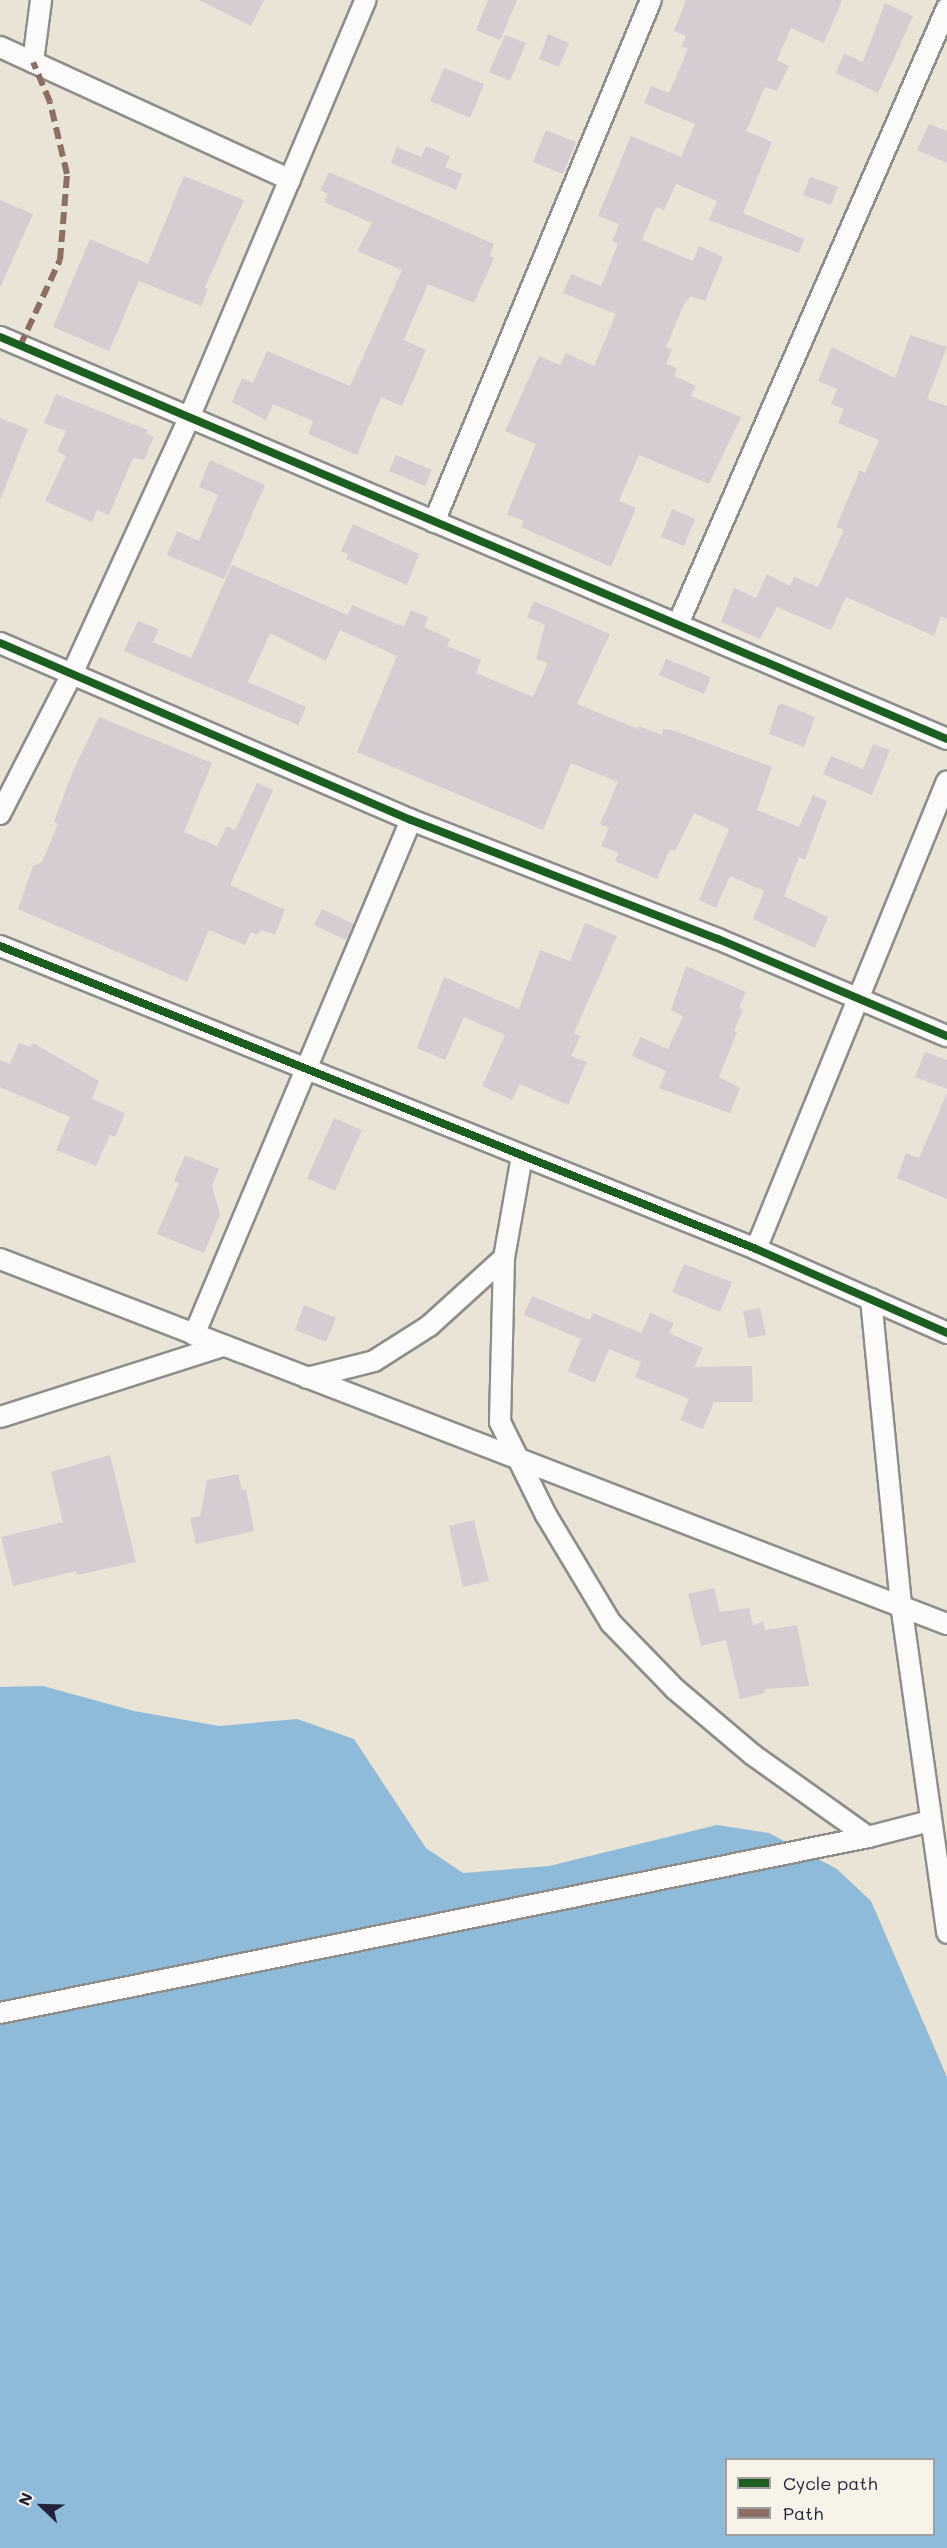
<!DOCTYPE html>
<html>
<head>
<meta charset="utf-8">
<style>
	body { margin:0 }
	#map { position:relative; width:947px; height:2548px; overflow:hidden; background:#e9e4d6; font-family:Mali,sans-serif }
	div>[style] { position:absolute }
	.water>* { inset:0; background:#8ebbda }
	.building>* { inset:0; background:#d6ccd2 }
	.roads { filter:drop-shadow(2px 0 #8f8d8a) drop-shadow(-2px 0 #8f8d8a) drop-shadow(0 2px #8f8d8a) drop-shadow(0 -2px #8f8d8a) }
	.street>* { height:20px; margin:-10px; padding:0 10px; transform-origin:10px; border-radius:10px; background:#fcfbf9 }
	.quiet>* { height:6px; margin-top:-3px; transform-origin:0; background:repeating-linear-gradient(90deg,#8d6e63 0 12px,transparent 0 18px) }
	.cycleway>* { height:8px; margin:-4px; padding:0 4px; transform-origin:4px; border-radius:4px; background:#1b5e20 }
	span { translate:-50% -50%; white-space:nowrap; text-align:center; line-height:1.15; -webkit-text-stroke:4.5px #f7f3e8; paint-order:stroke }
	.legend { position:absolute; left:725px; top:2458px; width:210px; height:78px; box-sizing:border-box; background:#f7f3e8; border:2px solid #a29fa3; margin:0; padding:8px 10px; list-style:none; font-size:18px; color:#22223b }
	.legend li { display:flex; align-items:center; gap:12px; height:30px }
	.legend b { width:30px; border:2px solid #a29fa3 }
	.north { position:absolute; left:12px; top:2476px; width:60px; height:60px; -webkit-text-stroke:4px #f7f3e8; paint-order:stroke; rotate:293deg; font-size:16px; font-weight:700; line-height:24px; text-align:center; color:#22223b }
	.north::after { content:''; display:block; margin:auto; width:21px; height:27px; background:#22223b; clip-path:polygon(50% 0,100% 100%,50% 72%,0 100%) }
</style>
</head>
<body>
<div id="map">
	<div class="water">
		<i style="clip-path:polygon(evenodd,43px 1686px,134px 1711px,219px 1726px,297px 1719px,354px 1739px,426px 1848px,463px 1873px,549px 1866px,717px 1825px,769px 1833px,837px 1869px,871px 1901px,947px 2077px,947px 2548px,0 2548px,0 1687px,43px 1686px,726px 2460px,934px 2460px,934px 2534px,726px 2534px,726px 2460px)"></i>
	</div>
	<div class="building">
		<i style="clip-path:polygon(199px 0,264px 0,251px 26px)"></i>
		<i style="clip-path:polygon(488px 0,517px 0,500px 40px,476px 30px)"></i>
		<i style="clip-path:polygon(686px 0,842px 0,824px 43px,791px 28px,777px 60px,789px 66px,777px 91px,765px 87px,746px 131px,772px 142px,743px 213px,804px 239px,799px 253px,709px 220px,717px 201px,676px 184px,664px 210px,656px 207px,642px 240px,693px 261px,699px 246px,723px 257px,705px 301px,691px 296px,684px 304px,666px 347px,672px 349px,666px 364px,677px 368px,674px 376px,696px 386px,691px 396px,741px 417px,709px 484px,639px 455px,619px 501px,636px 508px,611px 567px,521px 527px,524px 521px,507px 514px,536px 444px,505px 431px,539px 356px,560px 365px,566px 353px,594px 366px,616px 314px,563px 293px,571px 274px,601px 286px,618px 244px,612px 241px,619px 224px,598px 216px,631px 136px,681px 157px,695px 124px,644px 103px,651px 86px,669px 93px,688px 49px,681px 46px,686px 36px,674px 31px)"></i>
		<i style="clip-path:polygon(885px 3px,913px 16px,878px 93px,836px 73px,844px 53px,863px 62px)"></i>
		<i style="clip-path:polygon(548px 34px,569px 43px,559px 67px,539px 59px)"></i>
		<i style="clip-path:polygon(505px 35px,526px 43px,510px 81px,489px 72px)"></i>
		<i style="clip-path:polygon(444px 68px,484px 84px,470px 118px,430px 101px)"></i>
		<i style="clip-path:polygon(929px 124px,947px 131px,947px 163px,917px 150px)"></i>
		<i style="clip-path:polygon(546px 130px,576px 142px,563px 174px,533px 162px)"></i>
		<i style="clip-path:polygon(426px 146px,450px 156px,445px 167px,462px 174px,456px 190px,391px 163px,397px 147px,421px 157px)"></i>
		<i style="clip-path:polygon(329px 172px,494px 244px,490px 256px,494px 258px,474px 303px,428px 284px,404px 340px,426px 350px,402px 406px,381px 397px,357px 455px,308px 434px,313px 421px,273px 404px,266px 420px,232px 402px,242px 378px,253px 383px,267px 351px,350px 386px,402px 270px,357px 251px,372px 223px,324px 202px,328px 194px,320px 190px)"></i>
		<i style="clip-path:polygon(184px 176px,244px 200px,205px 287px,208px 289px,201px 306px,139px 281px,109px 351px,53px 327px,90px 239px,148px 264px)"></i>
		<i style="clip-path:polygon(810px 177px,838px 187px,831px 205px,803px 195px)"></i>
		<i style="clip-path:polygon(0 200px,33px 214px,0 288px)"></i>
		<i style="clip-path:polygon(910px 335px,947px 347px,927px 399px,947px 406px,947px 619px,941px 616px,934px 636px,846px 597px,831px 630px,777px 607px,760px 639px,721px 622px,734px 588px,756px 598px,767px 574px,790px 586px,794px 577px,818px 587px,844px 530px,836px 527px,860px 470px,865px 473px,879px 440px,838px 423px,844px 409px,831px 404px,837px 389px,818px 381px,832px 347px,895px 378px)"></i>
		<i style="clip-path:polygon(56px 394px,148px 430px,146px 433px,154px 437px,144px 460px,133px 458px,109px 515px,97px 510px,92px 522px,45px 501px,66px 456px,57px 451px,66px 431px,44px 423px)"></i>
		<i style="clip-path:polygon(0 418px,28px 429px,1px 498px,0 498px)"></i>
		<i style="clip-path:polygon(396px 455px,432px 470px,425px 486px,389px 471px)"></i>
		<i style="clip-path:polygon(210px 460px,265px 485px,224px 579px,167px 555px,177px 531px,199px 541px,218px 495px,199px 487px)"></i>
		<i style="clip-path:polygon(672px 509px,695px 519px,684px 546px,661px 537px)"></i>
		<i style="clip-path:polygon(353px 524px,419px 554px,407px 585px,346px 559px,348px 554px,341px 551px)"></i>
		<i style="clip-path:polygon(232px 565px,348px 615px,352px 605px,404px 627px,411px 610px,428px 617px,424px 627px,450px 639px,447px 646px,481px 660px,476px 673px,533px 697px,548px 663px,536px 659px,545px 625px,527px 617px,534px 601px,610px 634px,577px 704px,638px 729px,639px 726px,662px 735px,663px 729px,672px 730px,772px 767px,757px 810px,799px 827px,813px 795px,827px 801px,805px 860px,799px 857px,784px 896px,828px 917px,815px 948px,753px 919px,764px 891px,730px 876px,716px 908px,699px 900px,729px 829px,694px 813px,675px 851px,670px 849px,657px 879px,615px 861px,619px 853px,601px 846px,609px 828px,600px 824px,618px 782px,571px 763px,543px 830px,357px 752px,397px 656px,340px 630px,326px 661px,270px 633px,248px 682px,306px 707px,298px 725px,124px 651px,138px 621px,159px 629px,153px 642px,191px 658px)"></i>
		<i style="clip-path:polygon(666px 659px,711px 677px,704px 694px,659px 675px)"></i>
		<i style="clip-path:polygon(783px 704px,815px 717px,804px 747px,769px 734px,778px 705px)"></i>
		<i style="clip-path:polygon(99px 717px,212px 763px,184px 832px,217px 846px,227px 826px,235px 830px,257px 783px,273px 790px,230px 885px,285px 910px,275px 935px,261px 930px,258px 935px,251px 932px,245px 945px,209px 930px,187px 982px,18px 909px,33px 866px,42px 862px,58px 824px,54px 822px,73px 771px)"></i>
		<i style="clip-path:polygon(873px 744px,890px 750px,872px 795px,823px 774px,831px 756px,863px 769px)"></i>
		<i style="clip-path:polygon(322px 909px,354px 924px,346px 940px,314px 925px)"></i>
		<i style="clip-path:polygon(585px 923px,617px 936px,574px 1033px,580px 1036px,571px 1056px,587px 1062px,568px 1105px,520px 1084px,512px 1100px,482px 1086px,505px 1035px,464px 1017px,445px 1060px,417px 1048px,444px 977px,519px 1009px,540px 950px,570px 961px)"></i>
		<i style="clip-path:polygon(686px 966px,746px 992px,739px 1008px,743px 1010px,734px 1031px,737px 1032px,719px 1077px,740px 1088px,730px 1113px,659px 1088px,666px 1071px,632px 1056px,640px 1037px,668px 1049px,683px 1016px,671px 1010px)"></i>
		<i style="clip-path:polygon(19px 1043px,30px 1047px,33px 1043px,99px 1081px,92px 1099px,125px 1113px,115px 1137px,110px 1135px,96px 1166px,56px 1150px,70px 1117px,0 1087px,0 1060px,10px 1064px)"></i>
		<i style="clip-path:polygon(925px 1052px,947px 1060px,947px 1089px,915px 1077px)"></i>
		<i style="clip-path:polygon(947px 1093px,947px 1199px,897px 1178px,906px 1153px,919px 1158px)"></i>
		<i style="clip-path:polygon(334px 1118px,362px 1130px,335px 1191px,307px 1178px)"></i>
		<i style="clip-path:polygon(185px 1155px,219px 1169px,212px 1185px,220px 1215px,204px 1253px,157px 1234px,179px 1183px,174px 1181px)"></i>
		<i style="clip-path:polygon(684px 1264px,732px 1282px,720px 1312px,672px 1292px)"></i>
		<i style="clip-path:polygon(532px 1296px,590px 1320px,593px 1313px,641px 1333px,650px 1313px,674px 1323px,669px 1333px,703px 1348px,694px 1367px,752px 1366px,753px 1402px,714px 1402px,703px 1429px,680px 1420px,689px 1399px,635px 1377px,641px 1362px,609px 1349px,595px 1383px,568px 1371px,581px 1339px,524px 1315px)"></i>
		<i style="clip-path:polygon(304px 1305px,336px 1318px,326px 1342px,295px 1330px)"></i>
		<i style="clip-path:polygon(760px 1308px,766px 1335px,748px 1338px,743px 1311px)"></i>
		<i style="clip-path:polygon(110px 1455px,136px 1562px,77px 1575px,76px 1571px,13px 1586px,1px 1537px,63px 1522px,51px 1472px)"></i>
		<i style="clip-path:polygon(238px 1474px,242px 1490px,246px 1489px,254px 1531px,196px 1544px,190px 1518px,200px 1516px,207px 1480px)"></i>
		<i style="clip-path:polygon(474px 1520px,489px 1581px,463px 1587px,449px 1526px)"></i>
		<i style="clip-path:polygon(714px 1588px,720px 1612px,749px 1608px,753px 1625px,763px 1622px,765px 1630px,797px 1625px,809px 1686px,764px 1689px,765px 1693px,740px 1699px,726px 1640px,701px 1646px,688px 1594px)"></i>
	</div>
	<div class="roads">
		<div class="street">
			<i style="left:0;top:47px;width:319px;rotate:24.6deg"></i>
			<i style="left:33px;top:62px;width:63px;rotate:-82.6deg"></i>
			<i style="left:0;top:337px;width:1029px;rotate:23deg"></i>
			<i style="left:434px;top:522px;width:565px;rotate:-67.43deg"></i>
			<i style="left:678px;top:624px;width:672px;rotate:-66.41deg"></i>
			<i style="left:0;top:643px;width:447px;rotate:23.3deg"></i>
			<i style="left:411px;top:820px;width:329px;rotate:21.2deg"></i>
			<i style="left:718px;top:939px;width:249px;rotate:23deg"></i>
			<i style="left:0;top:814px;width:157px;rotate:-62.8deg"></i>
			<i style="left:72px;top:674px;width:281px;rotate:-65.4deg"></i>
			<i style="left:189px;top:418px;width:454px;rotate:-67.1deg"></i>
			<i style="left:0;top:946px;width:814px;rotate:21.84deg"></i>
			<i style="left:756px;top:1249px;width:209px;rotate:23.7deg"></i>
			<i style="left:522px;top:1156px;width:104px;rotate:100deg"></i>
			<i style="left:504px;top:1258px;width:164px;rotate:91.4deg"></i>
			<i style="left:500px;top:1422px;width:104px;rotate:63.7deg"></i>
			<i style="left:546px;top:1515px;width:126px;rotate:59deg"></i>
			<i style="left:611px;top:1623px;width:92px;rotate:45.9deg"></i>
			<i style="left:675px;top:1689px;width:102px;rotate:40.2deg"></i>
			<i style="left:753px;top:1755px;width:141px;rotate:35.5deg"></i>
			<i style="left:756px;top:1249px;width:505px;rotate:-67.8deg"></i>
			<i style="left:0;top:1259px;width:1015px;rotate:21.08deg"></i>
			<i style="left:871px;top:1299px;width:306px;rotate:84.4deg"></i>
			<i style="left:901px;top:1604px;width:332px;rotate:82deg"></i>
			<i style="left:194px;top:1335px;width:559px;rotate:-67.15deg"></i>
			<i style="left:307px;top:1378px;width:69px;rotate:-14.2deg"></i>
			<i style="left:374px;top:1361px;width:65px;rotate:-32.5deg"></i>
			<i style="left:429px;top:1326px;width:101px;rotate:-42.2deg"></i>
			<i style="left:0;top:1417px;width:233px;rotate:-17.7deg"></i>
			<i style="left:0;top:2013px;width:886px;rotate:-11.46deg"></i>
			<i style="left:868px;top:1837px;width:64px;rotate:-14.5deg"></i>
		</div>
	</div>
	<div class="quiet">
		<i style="left:20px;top:346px;width:95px;rotate:-65.1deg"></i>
		<i style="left:60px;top:260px;width:86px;rotate:-85.3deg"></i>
		<i style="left:67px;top:174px;width:74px;rotate:-103.3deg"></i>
		<i style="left:50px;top:102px;width:43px;rotate:-113deg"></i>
	</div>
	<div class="cycleway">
		<i style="left:0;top:337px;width:1029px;rotate:23deg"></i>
		<i style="left:0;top:643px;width:447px;rotate:23.3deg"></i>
		<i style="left:411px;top:820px;width:329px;rotate:21.2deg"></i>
		<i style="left:718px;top:939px;width:249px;rotate:23deg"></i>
		<i style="left:0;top:946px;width:814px;rotate:21.84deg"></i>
		<i style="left:756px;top:1249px;width:209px;rotate:23.7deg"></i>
	</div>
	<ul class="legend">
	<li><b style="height:8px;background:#1b5e20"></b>Cycle path</li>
	<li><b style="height:8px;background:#8d6e63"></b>Path</li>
	</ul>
	<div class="north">N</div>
</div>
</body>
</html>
